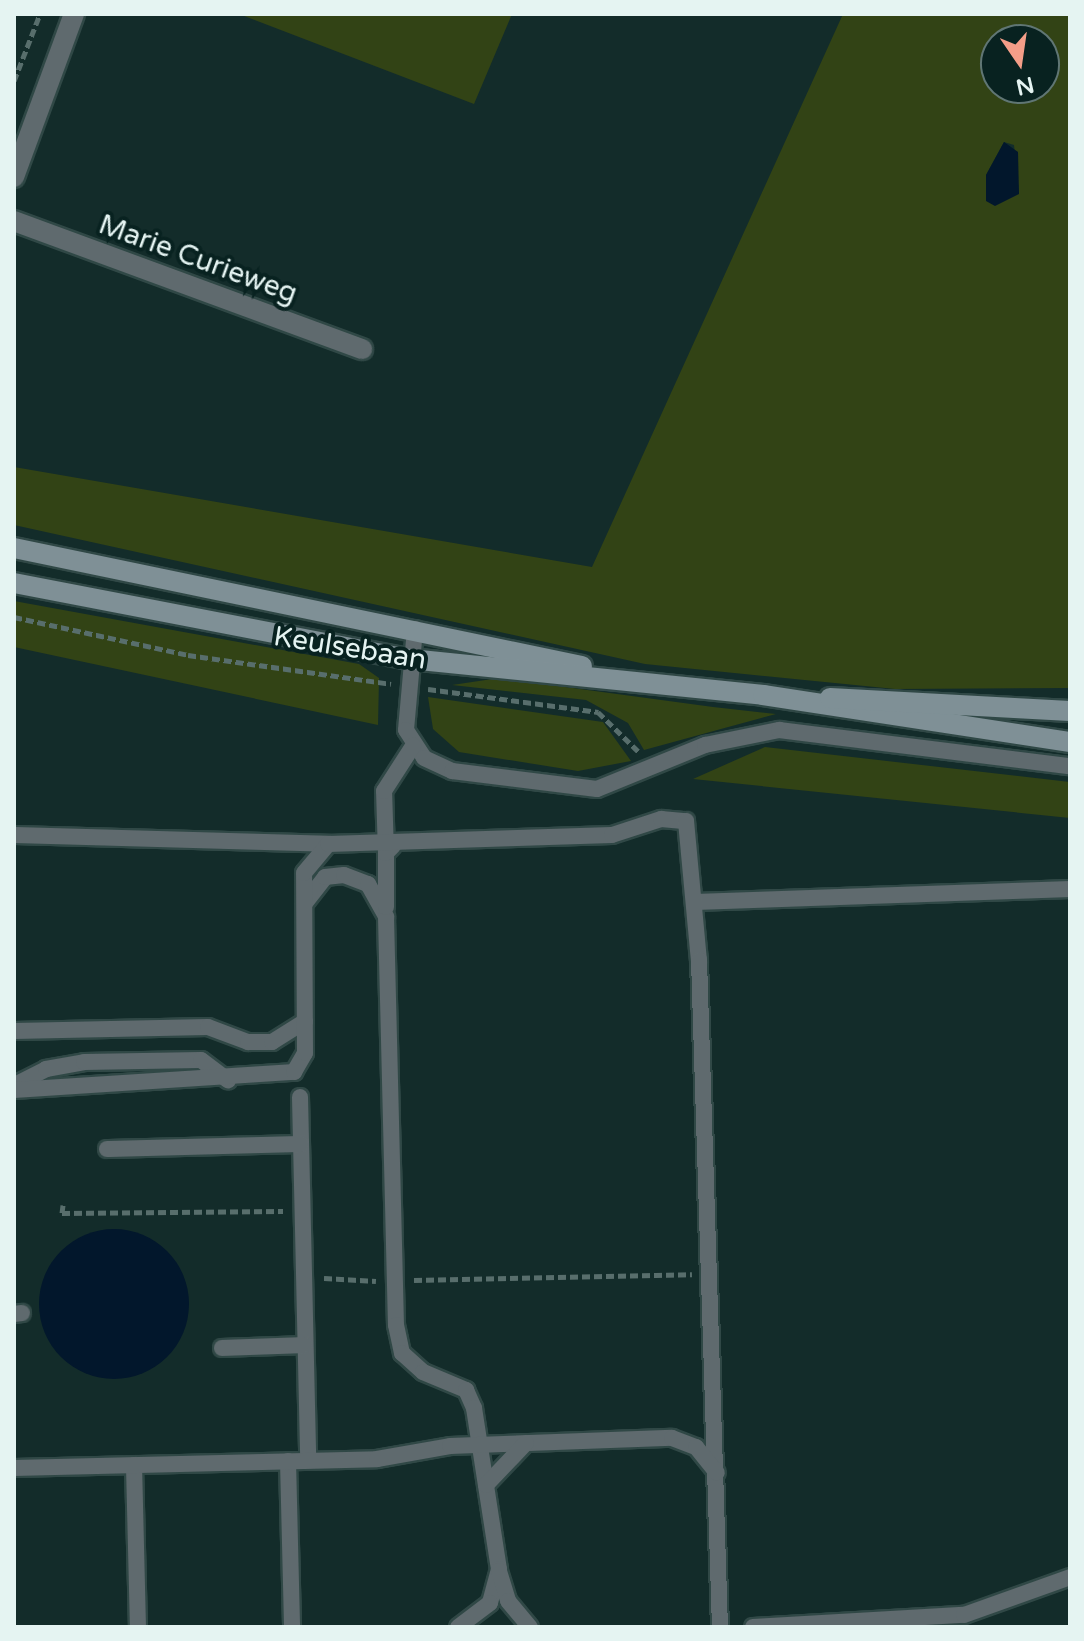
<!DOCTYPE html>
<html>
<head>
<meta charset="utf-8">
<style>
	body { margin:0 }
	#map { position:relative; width:1084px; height:1641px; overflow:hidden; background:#132c2a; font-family:"Varela Round",sans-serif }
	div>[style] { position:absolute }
	.green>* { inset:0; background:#324315 }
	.water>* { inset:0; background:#02172c }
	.round { border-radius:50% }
	.path>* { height:5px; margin-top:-2.5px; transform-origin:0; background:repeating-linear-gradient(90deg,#586e6c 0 8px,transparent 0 12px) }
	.roads { filter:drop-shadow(2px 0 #304846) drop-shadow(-2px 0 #304846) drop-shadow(0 2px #304846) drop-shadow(0 -2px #304846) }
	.lane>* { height:16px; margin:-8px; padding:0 8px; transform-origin:8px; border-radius:8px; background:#5f6a6e }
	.street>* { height:20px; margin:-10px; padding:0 10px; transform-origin:10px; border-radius:10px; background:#5f6a6e }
	.secondary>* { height:20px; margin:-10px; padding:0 10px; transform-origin:10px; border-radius:10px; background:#7f9096 }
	span { translate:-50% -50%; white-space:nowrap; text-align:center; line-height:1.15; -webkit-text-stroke:8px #082220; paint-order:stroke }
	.street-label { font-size:28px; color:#e5f4f2 }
	.frame { position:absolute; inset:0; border:16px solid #e5f4f2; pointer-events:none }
	.north { position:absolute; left:980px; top:24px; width:80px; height:80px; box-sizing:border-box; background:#082220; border:2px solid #607674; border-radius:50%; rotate:167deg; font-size:22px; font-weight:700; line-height:32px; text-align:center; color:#e5f4f2 }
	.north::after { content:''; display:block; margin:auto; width:28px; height:36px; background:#f49e88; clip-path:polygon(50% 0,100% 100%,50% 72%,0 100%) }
</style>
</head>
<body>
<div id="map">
	<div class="green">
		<i style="clip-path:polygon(239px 14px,512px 14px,474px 104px)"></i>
		<i style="clip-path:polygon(evenodd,843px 14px,1070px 14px,1070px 688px,895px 689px,645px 664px,14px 525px,14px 467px,592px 567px,843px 14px,996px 40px,1044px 40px,1044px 88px,996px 88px,996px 40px,843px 14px,1004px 142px,1014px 145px,1019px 194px,986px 175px,1004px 142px)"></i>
		<i style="clip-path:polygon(14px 601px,359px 664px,379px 678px,378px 725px,14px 647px)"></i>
		<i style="clip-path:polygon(499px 678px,713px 707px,776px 714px,644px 750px,628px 723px,586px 700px,452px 685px)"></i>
		<i style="clip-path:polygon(428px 697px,603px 722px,631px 761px,578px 771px,459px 752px,433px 729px)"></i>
		<i style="clip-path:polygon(765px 747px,1070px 782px,1070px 818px,693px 779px)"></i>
	</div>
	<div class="water">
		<i style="clip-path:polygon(1004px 142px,1018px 152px,1019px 194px,995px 206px,986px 201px,986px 175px)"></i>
		<i class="round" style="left:39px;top:1229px;width:150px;height:150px"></i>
	</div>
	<div class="path">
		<i style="left:14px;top:81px;width:72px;rotate:-68.8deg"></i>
		<i style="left:14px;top:617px;width:178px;rotate:12.3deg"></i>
		<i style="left:188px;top:655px;width:205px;rotate:8.1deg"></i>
		<i style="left:428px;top:689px;width:172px;rotate:7.7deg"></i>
		<i style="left:598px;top:712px;width:56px;rotate:44.3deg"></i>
		<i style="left:63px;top:1205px;width:8px;rotate:97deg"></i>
		<i style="left:62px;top:1213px;width:221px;rotate:-0.5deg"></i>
		<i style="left:324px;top:1278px;width:52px;rotate:3.3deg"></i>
		<i style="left:414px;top:1280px;width:278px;rotate:-1.2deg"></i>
	</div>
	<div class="roads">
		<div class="lane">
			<i style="left:415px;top:629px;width:101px;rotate:95.1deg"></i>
			<i style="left:406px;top:730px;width:33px;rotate:57deg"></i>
			<i style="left:424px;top:758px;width:31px;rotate:25deg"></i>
			<i style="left:452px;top:771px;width:146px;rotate:7.1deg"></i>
			<i style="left:597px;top:789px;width:117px;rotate:-22.2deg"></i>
			<i style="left:705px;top:745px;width:76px;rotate:-11.5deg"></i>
			<i style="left:779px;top:730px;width:293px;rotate:7.1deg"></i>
			<i style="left:14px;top:835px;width:314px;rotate:1.6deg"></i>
			<i style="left:386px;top:853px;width:62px;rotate:-91.8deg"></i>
			<i style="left:384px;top:791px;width:54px;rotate:-57.2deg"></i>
			<i style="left:696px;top:902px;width:374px;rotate:-2deg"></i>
			<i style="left:305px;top:903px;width:33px;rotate:-52deg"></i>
			<i style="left:325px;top:877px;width:19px;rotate:-6deg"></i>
			<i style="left:344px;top:875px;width:26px;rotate:21deg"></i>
			<i style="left:368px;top:884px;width:38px;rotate:61deg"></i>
			<i style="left:386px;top:917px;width:408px;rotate:88.6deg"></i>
			<i style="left:396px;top:1325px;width:29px;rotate:78deg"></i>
			<i style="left:402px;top:1353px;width:28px;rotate:42deg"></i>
			<i style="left:423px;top:1372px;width:47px;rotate:22.7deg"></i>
			<i style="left:466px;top:1390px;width:20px;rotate:66deg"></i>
			<i style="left:474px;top:1408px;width:163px;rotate:81.2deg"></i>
			<i style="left:499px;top:1569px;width:35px;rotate:105deg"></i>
			<i style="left:490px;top:1603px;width:40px;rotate:143deg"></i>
			<i style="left:386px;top:907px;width:54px;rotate:-90deg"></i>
			<i style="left:386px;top:853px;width:10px;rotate:-45deg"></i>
			<i style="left:14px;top:1031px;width:194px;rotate:-1.2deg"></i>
			<i style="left:208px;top:1027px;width:43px;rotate:20.6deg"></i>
			<i style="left:248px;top:1042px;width:24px"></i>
			<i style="left:272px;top:1042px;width:39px;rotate:-32deg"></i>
			<i style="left:15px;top:1085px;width:35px;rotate:-27deg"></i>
			<i style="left:46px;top:1069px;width:39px;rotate:-10deg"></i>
			<i style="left:84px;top:1062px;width:117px;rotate:-1deg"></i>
			<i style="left:201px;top:1060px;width:34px;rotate:37deg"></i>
			<i style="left:14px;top:1090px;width:281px;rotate:-3.7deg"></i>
			<i style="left:294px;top:1072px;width:22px;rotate:-60deg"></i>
			<i style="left:305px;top:1053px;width:180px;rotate:-90.3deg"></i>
			<i style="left:304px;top:873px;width:38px;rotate:-50deg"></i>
			<i style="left:328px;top:844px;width:284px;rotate:-1.8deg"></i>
			<i style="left:612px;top:835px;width:52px;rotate:-18.1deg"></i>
			<i style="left:661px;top:819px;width:25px;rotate:5deg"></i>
			<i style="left:686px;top:821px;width:140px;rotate:84.7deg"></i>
			<i style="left:699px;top:960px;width:667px;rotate:88.2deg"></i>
			<i style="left:300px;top:1097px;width:363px;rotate:88.7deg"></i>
			<i style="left:107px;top:1149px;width:194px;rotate:-1.5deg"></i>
			<i style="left:14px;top:1314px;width:8px;rotate:-7deg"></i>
			<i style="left:222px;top:1348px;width:83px;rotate:-2.1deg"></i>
			<i style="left:288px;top:1461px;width:166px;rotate:88.6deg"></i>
			<i style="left:134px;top:1465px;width:162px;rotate:88.6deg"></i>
			<i style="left:14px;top:1468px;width:363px;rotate:-1.4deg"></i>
			<i style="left:377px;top:1459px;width:74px;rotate:-10.1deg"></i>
			<i style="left:450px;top:1446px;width:222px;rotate:-2.1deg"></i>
			<i style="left:672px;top:1438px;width:26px;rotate:21deg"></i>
			<i style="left:696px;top:1447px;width:33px;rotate:51deg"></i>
			<i style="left:486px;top:1485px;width:58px;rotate:-46.4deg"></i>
			<i style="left:499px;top:1571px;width:31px;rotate:73deg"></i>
			<i style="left:508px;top:1601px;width:34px;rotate:50deg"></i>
			<i style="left:753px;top:1627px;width:211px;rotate:-3.3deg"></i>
			<i style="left:964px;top:1615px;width:113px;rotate:-19.7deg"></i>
		</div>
		<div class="street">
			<i style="left:14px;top:177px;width:174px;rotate:-69.8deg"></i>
			<i style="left:14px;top:221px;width:371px;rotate:20.2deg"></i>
		</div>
		<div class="secondary">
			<i style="left:14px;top:548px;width:580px;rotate:11.74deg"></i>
			<i style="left:14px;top:583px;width:403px;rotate:10.9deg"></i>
			<i style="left:410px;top:659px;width:355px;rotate:5.8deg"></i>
			<i style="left:763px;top:695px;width:311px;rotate:8.7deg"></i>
			<i style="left:830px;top:698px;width:240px;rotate:3.1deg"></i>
		</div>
	</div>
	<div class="street-label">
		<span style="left:198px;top:259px;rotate:20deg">Marie Curieweg</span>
		<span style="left:350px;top:648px;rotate:9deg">Keulsebaan</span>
	</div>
	<div class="frame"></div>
	<div class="north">N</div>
</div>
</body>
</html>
